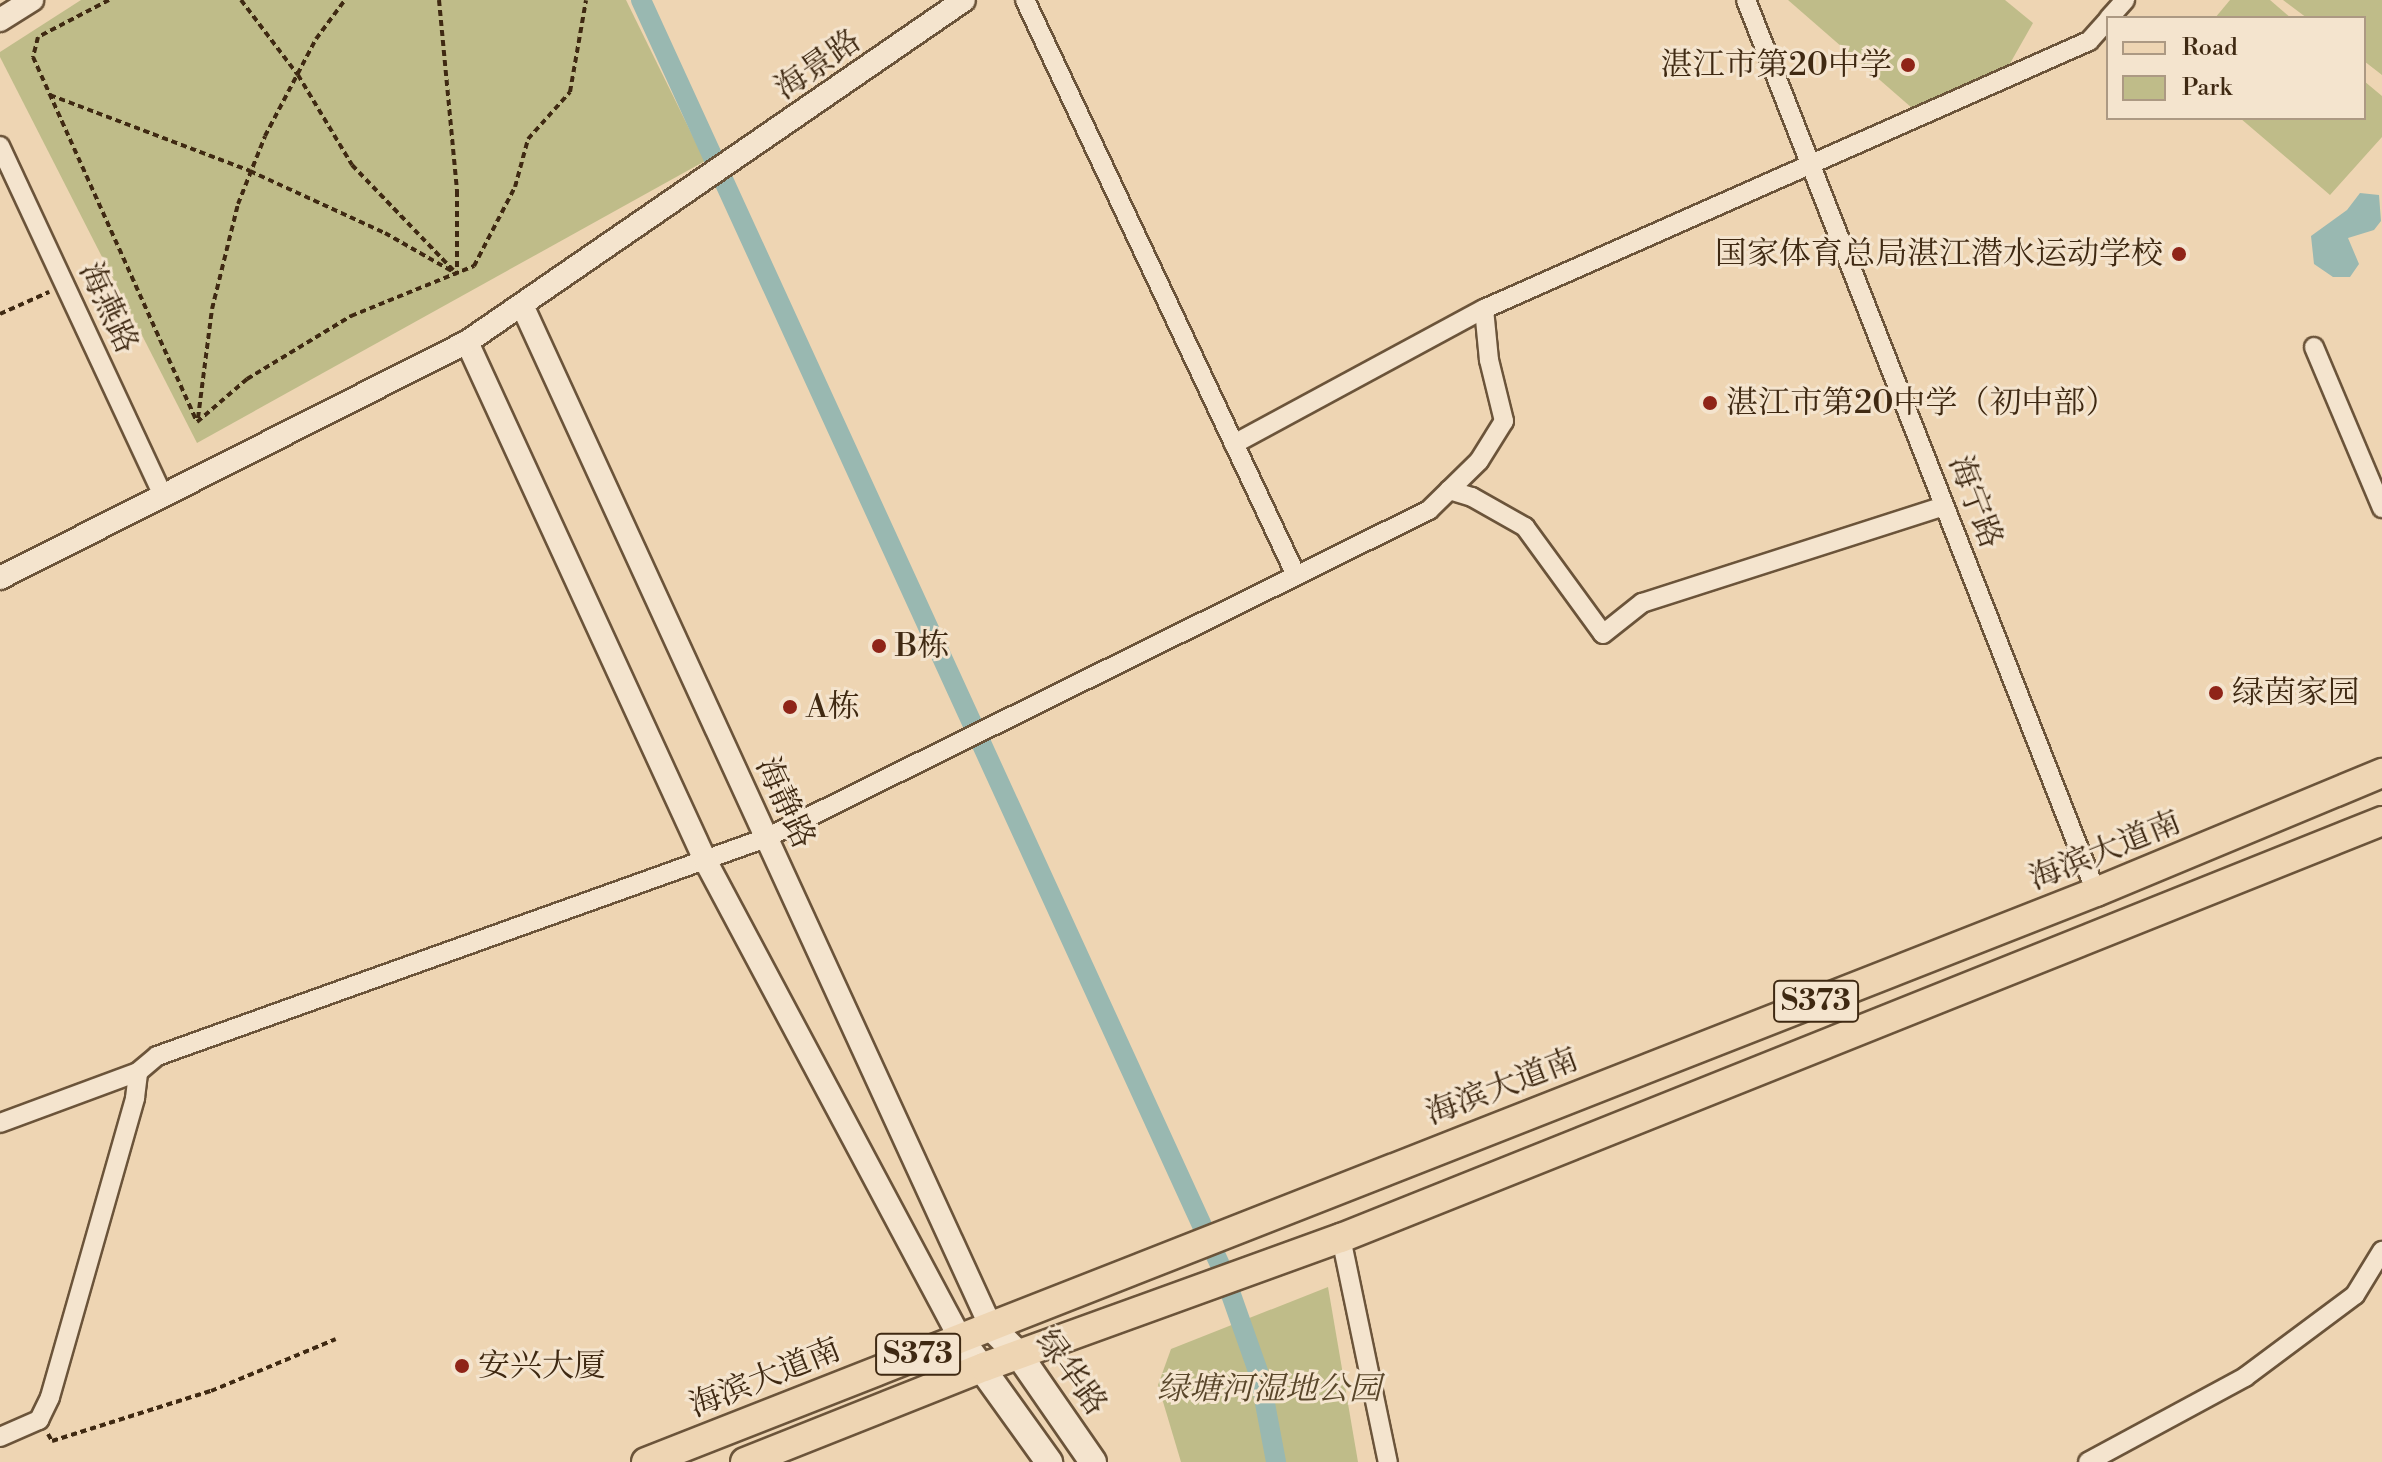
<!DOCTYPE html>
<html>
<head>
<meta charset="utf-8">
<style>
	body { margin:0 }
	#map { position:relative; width:2382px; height:1462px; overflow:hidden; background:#eed5b3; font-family:"Libre Bodoni","Noto Serif SC",serif }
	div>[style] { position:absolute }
	.green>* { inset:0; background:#bfbc89 }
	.water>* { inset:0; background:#99b8b1 }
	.canal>* { height:20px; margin:-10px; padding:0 10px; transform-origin:10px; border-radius:10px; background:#99b8b1 }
	.path>* { height:4px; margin-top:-2px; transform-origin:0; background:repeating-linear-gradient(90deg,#3f2912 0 6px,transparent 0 10px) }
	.roads { filter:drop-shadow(2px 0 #6b543a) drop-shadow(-2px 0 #6b543a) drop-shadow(0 2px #6b543a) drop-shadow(0 -2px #6b543a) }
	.minor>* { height:18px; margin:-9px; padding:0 9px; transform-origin:9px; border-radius:9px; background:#f4e4ce }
	.tertiary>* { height:22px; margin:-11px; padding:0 11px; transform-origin:11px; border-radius:11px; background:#f4e4ce }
	.secondary>* { height:26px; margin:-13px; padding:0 13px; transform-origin:13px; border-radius:13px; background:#f4e4ce }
	.primary>* { height:28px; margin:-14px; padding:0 14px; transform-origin:14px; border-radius:14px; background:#eed5b3 }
	.dots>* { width:22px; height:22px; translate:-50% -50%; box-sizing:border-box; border:4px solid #f4e4ce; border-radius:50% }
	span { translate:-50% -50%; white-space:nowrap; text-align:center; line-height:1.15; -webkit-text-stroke:6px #f4e4ce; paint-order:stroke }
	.shield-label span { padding:2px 6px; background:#f4e4ce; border:2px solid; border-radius:6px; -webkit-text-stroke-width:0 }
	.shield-label { font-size:30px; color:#3f2912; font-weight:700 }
	.street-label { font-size:32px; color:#3f2912 }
	.poi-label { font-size:32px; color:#3f2912 }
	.right { translate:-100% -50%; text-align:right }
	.left { translate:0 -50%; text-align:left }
	.park-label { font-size:32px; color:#59462a; font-style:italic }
	.legend { position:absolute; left:2106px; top:16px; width:260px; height:104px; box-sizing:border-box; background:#f4e4ce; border:2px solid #ac9983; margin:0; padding:10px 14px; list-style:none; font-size:24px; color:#3f2912 }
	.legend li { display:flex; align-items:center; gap:16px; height:40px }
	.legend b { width:40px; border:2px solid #ac9983 }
</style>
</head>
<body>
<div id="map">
	<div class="green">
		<i style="clip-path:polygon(81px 0,626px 0,705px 161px,197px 443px,0 57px,0 52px)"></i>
		<i style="clip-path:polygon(1788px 0,2005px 0,2033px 23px,2008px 67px,1912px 108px)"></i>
		<i style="clip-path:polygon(2230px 0,2270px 0,2291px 18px,2215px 18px)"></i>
		<i style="clip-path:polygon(2283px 0,2382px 0,2382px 75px,2364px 61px,2364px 18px,2307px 18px)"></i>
		<i style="clip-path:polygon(2364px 81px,2382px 96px,2382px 137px,2330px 195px,2240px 118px,2364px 118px)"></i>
		<i style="clip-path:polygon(1328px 1287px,1358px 1462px,1181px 1462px,1158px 1385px,1171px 1349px)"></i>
	</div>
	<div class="water">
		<i style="clip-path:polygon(2360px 193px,2379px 195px,2381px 221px,2374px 230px,2348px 238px,2359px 264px,2350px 277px,2333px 277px,2314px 264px,2311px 236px,2347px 210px)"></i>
	</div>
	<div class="canal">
		<i style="left:641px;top:0;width:1396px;rotate:65.4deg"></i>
		<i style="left:1222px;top:1269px;width:114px;rotate:70.6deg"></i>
		<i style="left:1260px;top:1377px;width:86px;rotate:79.3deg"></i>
	</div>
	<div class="path">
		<i style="left:109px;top:0;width:80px;rotate:152.5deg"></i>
		<i style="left:38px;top:37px;width:21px;rotate:104deg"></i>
		<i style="left:33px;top:57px;width:400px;rotate:65.8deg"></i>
		<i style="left:197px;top:422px;width:66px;rotate:-40.7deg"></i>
		<i style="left:247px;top:379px;width:122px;rotate:-31.2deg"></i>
		<i style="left:351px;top:316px;width:133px;rotate:-22.1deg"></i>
		<i style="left:474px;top:266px;width:89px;rotate:-62.6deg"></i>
		<i style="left:515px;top:187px;width:50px;rotate:-74.8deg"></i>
		<i style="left:528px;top:139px;width:63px;rotate:-48.2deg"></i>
		<i style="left:570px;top:92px;width:93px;rotate:-80.1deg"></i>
		<i style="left:241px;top:0;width:94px;rotate:52.8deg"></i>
		<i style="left:298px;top:75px;width:105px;rotate:59deg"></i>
		<i style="left:352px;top:165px;width:146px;rotate:46.1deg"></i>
		<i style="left:439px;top:0;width:192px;rotate:84.6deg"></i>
		<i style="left:457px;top:191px;width:83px;rotate:90deg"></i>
		<i style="left:50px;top:95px;width:214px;rotate:20.8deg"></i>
		<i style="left:250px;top:171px;width:149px;rotate:24.7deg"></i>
		<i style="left:385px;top:233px;width:83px;rotate:29.7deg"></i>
		<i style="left:0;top:314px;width:54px;rotate:-24.2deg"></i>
		<i style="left:198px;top:418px;width:110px;rotate:-82.7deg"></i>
		<i style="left:212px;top:309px;width:108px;rotate:-76.1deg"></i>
		<i style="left:238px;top:204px;width:73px;rotate:-68.3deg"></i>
		<i style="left:265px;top:136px;width:110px;rotate:-62.3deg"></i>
		<i style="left:316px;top:39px;width:49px;rotate:-53.4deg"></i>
		<i style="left:48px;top:1434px;width:8px;rotate:60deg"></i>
		<i style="left:52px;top:1441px;width:167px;rotate:-17.5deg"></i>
		<i style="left:211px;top:1391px;width:135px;rotate:-22.6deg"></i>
	</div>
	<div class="roads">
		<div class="minor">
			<i style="left:1025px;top:0;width:633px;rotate:64.77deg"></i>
			<i style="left:1746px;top:0;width:958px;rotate:68.58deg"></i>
			<i style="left:2109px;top:18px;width:24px;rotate:-48deg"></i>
			<i style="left:0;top:146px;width:386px;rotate:65deg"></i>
			<i style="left:2314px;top:347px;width:175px;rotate:67.1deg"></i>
			<i style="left:1234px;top:444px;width:284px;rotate:-28.4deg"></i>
			<i style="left:1484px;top:309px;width:662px;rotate:-23.89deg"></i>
			<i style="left:2089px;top:41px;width:28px;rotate:-48deg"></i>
			<i style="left:1449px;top:490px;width:24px;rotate:17deg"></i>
			<i style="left:1472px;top:497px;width:61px;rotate:29.5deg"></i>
			<i style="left:1525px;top:527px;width:132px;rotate:53.9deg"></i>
			<i style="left:1603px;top:634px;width:50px;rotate:-38.5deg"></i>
			<i style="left:1642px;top:603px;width:317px;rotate:-17.8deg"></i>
			<i style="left:0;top:1123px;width:147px;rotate:-20.3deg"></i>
			<i style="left:1341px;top:1238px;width:229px;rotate:78.2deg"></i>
			<i style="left:0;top:1437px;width:43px;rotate:-23.6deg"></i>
			<i style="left:39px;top:1420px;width:25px;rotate:-64deg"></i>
			<i style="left:50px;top:1397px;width:311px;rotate:-74.1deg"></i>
			<i style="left:135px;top:1098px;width:26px;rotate:-83deg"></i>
			<i style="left:138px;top:1072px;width:25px;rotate:-40deg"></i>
			<i style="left:157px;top:1056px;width:647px;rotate:-19.7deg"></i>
			<i style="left:766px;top:838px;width:740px;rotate:-26.32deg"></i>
			<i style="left:1429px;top:510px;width:70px;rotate:-44.4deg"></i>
			<i style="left:1479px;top:461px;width:47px;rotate:-58deg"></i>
			<i style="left:1504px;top:421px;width:63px;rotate:-103.8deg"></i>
			<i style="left:1489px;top:360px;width:51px;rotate:-95.6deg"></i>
			<i style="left:2088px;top:1462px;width:179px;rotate:-28.4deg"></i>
			<i style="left:2245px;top:1377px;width:137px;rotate:-36.7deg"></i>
			<i style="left:2355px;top:1295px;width:52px;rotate:-58.5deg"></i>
		</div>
		<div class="tertiary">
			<i style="left:0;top:20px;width:38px;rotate:-32deg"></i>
			<i style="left:522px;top:305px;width:1124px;rotate:65.35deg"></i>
			<i style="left:467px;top:342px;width:570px;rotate:65.32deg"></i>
			<i style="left:705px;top:860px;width:542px;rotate:61.92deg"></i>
			<i style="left:0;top:578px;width:523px;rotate:-26.81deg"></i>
			<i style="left:467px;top:342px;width:603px;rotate:-34.53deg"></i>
		</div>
		<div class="secondary">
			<i style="left:991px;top:1327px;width:40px;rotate:45deg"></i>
			<i style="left:1019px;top:1355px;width:130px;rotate:55.3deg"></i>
			<i style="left:960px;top:1338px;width:153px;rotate:54.3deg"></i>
		</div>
		<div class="primary">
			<i style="left:646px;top:1462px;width:1558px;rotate:-21.46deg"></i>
			<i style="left:2096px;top:892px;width:310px;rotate:-22.6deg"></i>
			<i style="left:745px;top:1462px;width:257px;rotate:-21.7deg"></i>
			<i style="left:984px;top:1367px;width:380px;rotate:-19.9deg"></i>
			<i style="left:1341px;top:1238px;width:1121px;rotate:-21.83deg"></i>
		</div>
	</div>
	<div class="dots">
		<i style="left:1908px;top:65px;background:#8f2418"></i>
		<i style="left:2179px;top:254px;background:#8f2418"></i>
		<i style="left:1710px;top:403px;background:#8f2418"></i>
		<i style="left:879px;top:646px;background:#8f2418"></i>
		<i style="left:2216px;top:693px;background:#8f2418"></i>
		<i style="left:790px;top:707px;background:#8f2418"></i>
		<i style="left:462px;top:1366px;background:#8f2418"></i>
	</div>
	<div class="shield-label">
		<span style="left:1816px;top:1001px">S373</span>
		<span style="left:918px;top:1354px">S373</span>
	</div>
	<div class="street-label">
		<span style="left:818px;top:65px;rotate:-35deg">海景路</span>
		<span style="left:108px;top:308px;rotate:65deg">海燕路</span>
		<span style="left:1975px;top:502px;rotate:69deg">海宁路</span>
		<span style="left:785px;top:803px;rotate:65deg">海静路</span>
		<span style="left:2105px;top:851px;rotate:-22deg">海滨大道南</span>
		<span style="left:1502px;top:1087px;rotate:-21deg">海滨大道南</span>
		<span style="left:1071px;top:1373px;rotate:54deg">绿华路</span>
		<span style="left:765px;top:1378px;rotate:-22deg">海滨大道南</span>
	</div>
	<div class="poi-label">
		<span class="right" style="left:1892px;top:65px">湛江市第20中学</span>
		<span class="right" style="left:2163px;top:254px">国家体育总局湛江潜水运动学校</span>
		<span class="left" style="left:1726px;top:403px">湛江市第20中学（初中部）</span>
		<span class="left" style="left:895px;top:646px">B栋</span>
		<span class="left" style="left:2232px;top:693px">绿茵家园</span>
		<span class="left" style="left:806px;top:707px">A栋</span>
		<span class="left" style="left:478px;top:1366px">安兴大厦</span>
	</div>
	<div class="park-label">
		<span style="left:1269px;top:1389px">绿塘河湿地公园</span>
	</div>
	<ul class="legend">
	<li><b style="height:10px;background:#eed5b3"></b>Road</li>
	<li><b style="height:22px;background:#bfbc89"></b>Park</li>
	</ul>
</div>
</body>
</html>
